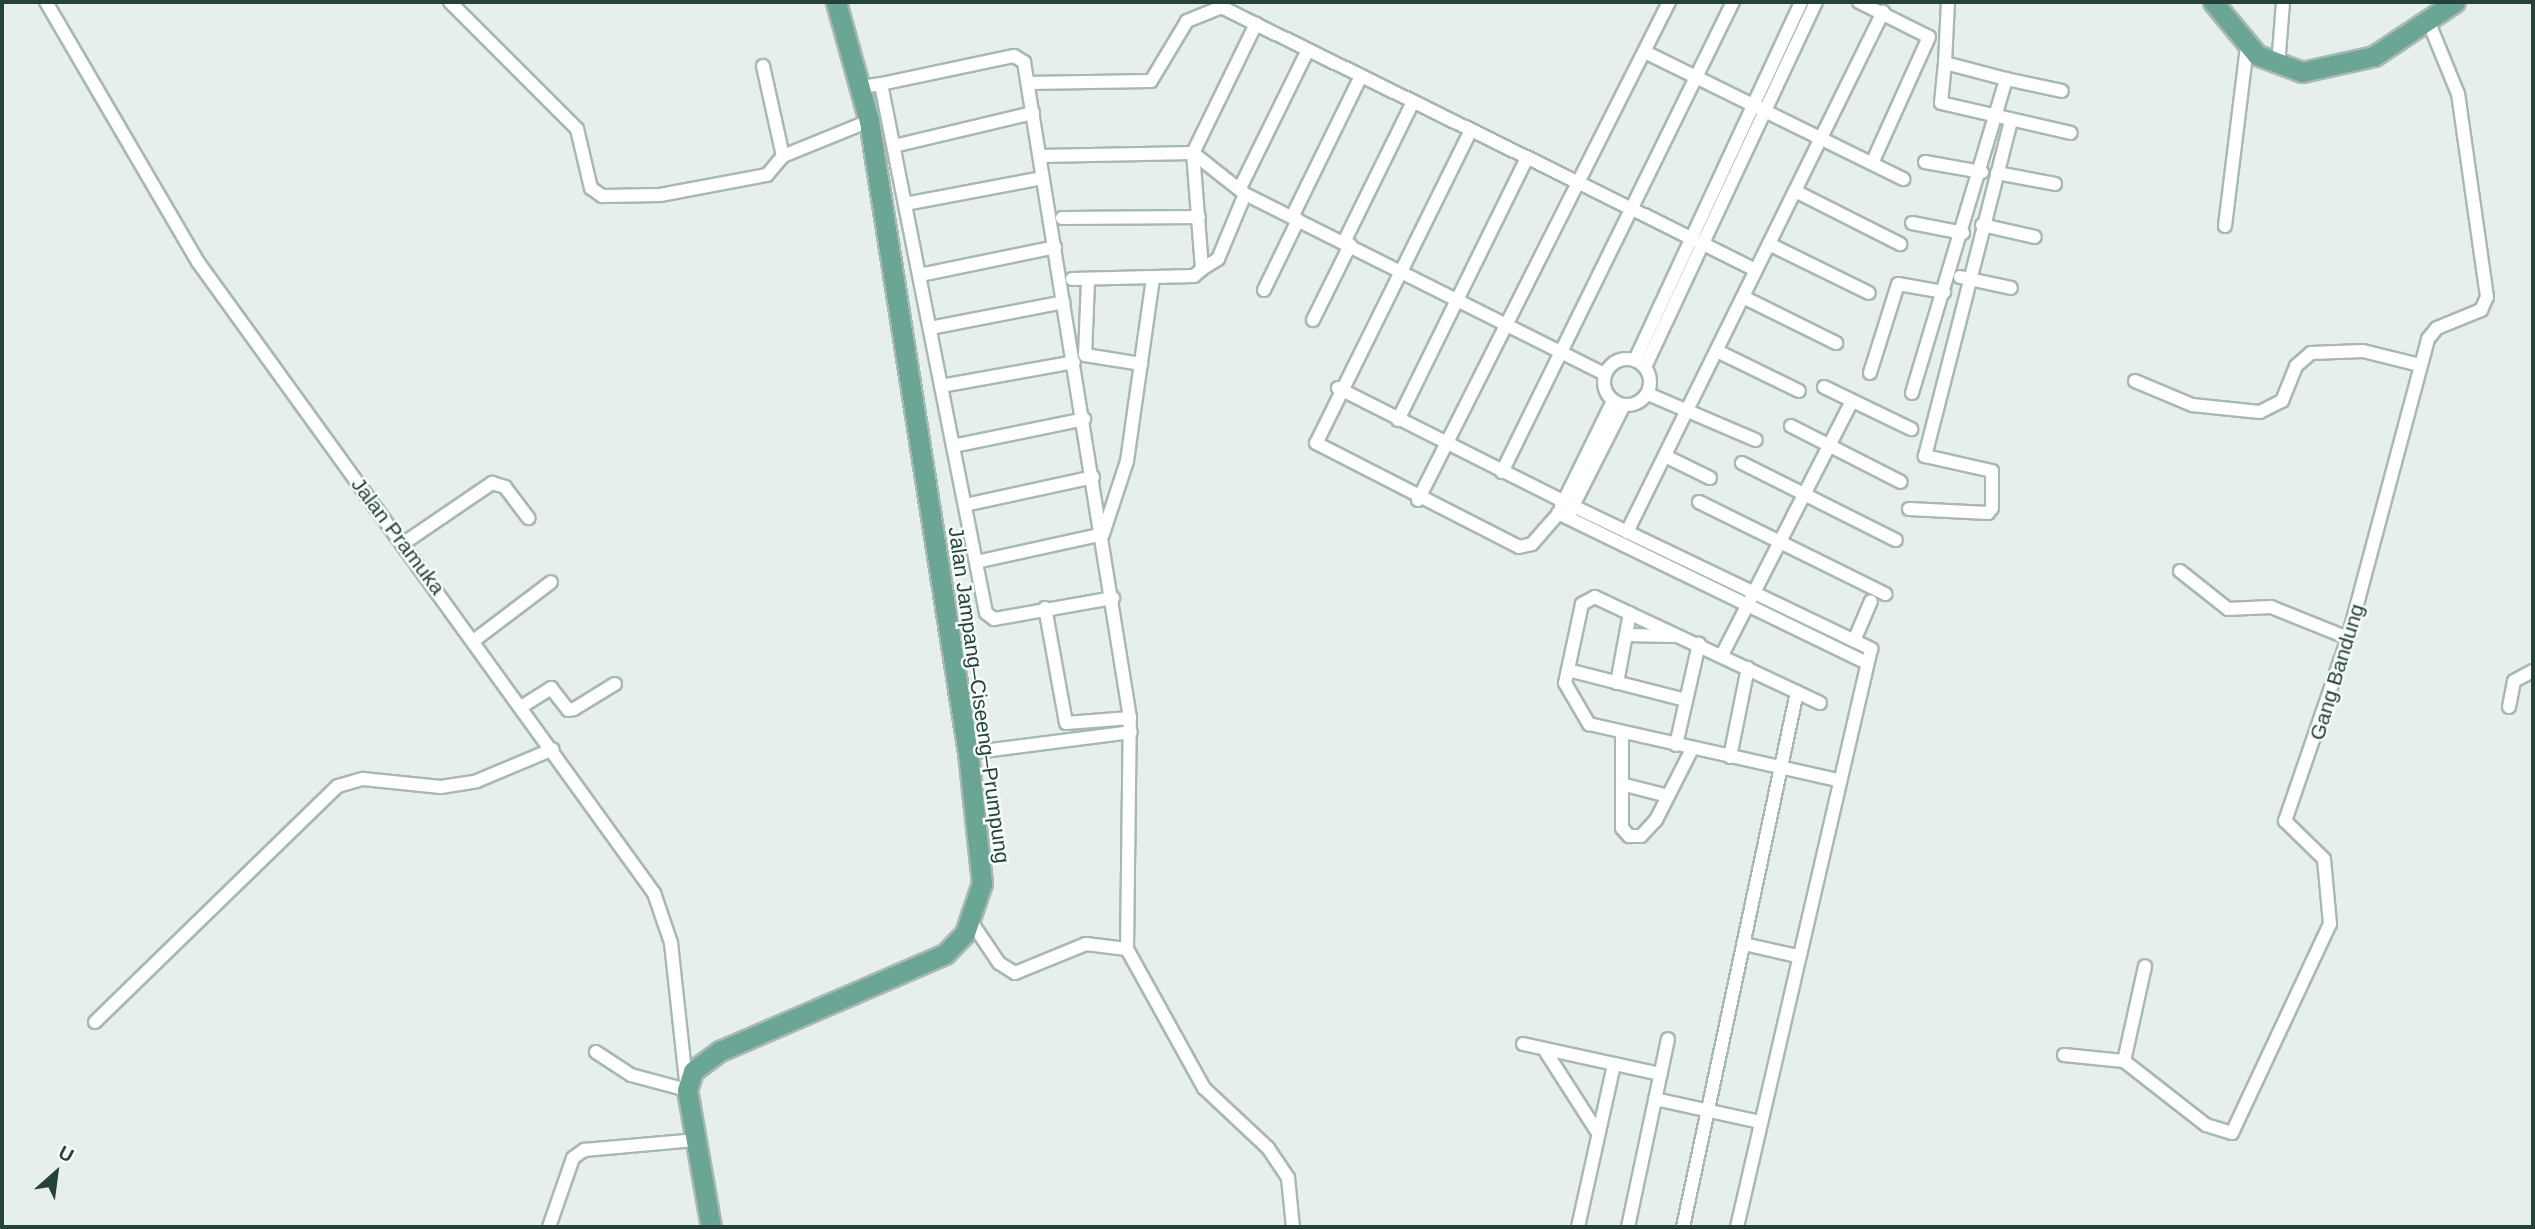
<!DOCTYPE html>
<html>
<head>
<meta charset="utf-8">
<style>
	body { margin:0 }
	#map { position:relative; width:2535px; height:1229px; overflow:hidden; background:#e6efeb; font-family:Helvetica,sans-serif }
	div>[style] { position:absolute }
	.roads { filter:drop-shadow(2px 0 #a8b8b2) drop-shadow(-2px 0 #a8b8b2) drop-shadow(0 2px #a8b8b2) drop-shadow(0 -2px #a8b8b2) }
	.street>* { height:12px; margin:-6px; padding:0 6px; transform-origin:6px; border-radius:6px; background:#fff }
	.street>.ring { margin:-6px; padding:0; box-sizing:content-box; background:none; border:12px solid #fff; border-radius:50% }
	.primary>* { height:19px; margin:-9.5px; padding:0 9.5px; transform-origin:9.5px; border-radius:9.5px; background:#6aa596 }
	span { translate:-50% -50%; white-space:nowrap; text-align:center; line-height:1.15; -webkit-text-stroke:5px #f7fbf9; paint-order:stroke }
	.street-label { font-size:21px; color:#24423a }
	.frame { position:absolute; inset:0; border:4px solid #24423a; pointer-events:none }
	.north { position:absolute; left:21px; top:1138px; width:70px; height:70px; -webkit-text-stroke:5px #f7fbf9; paint-order:stroke; rotate:28deg; font-size:19px; font-weight:700; line-height:28px; text-align:center; color:#24423a }
	.north::after { content:''; display:block; margin:auto; width:24px; height:32px; background:#24423a; clip-path:polygon(50% 0,100% 100%,50% 72%,0 100%) }
</style>
</head>
<body>
<div id="map">
	<div class="roads">
		<div class="street">
			<i style="left:46px;top:2px;width:301px;rotate:59.7deg"></i>
			<i style="left:198px;top:262px;width:779px;rotate:54.15deg"></i>
			<i style="left:654px;top:893px;width:53px;rotate:71.2deg"></i>
			<i style="left:671px;top:943px;width:148px;rotate:83.8deg"></i>
			<i style="left:687px;top:1090px;width:58px;rotate:-165deg"></i>
			<i style="left:631px;top:1075px;width:42px;rotate:-146.7deg"></i>
			<i style="left:450px;top:2px;width:180px;rotate:45deg"></i>
			<i style="left:577px;top:129px;width:61px;rotate:76.7deg"></i>
			<i style="left:591px;top:188px;width:14px;rotate:36deg"></i>
			<i style="left:602px;top:196px;width:58px;rotate:-1deg"></i>
			<i style="left:660px;top:195px;width:109px;rotate:-10.6deg"></i>
			<i style="left:767px;top:175px;width:25px;rotate:-50deg"></i>
			<i style="left:783px;top:156px;width:93px;rotate:-22.1deg"></i>
			<i style="left:1859px;top:2px;width:78px;rotate:26.6deg"></i>
			<i style="left:1929px;top:37px;width:138px;rotate:114.3deg"></i>
			<i style="left:1645px;top:52px;width:288px;rotate:26.2deg"></i>
			<i style="left:1945px;top:63px;width:40px;rotate:95.7deg"></i>
			<i style="left:1941px;top:103px;width:133px;rotate:13deg"></i>
			<i style="left:763px;top:66px;width:92px;rotate:77.5deg"></i>
			<i style="left:2278px;top:66px;width:64px;rotate:-85.5deg"></i>
			<i style="left:2006px;top:79px;width:57px;rotate:12.1deg"></i>
			<i style="left:1028px;top:83px;width:123px;rotate:-0.9deg"></i>
			<i style="left:1151px;top:81px;width:70px;rotate:-59deg"></i>
			<i style="left:1187px;top:21px;width:37px;rotate:-22deg"></i>
			<i style="left:1221px;top:7px;width:596px;rotate:26.18deg"></i>
			<i style="left:881px;top:84px;width:136px;rotate:-11.9deg"></i>
			<i style="left:1014px;top:56px;width:12px;rotate:31deg"></i>
			<i style="left:1024px;top:62px;width:665px;rotate:80.82deg"></i>
			<i style="left:1130px;top:718px;width:64px;rotate:175.5deg"></i>
			<i style="left:1066px;top:723px;width:117px;rotate:-100.3deg"></i>
			<i style="left:862px;top:87px;width:19px;rotate:-9deg"></i>
			<i style="left:881px;top:84px;width:539px;rotate:78.77deg"></i>
			<i style="left:986px;top:613px;width:10px;rotate:37deg"></i>
			<i style="left:994px;top:619px;width:121px;rotate:-10deg"></i>
			<i style="left:1471px;top:130px;width:349px;rotate:116.3deg"></i>
			<i style="left:1316px;top:443px;width:228px;rotate:27.1deg"></i>
			<i style="left:1519px;top:547px;width:13px;rotate:-13deg"></i>
			<i style="left:1532px;top:544px;width:35px;rotate:-49deg"></i>
			<i style="left:894px;top:146px;width:143px;rotate:-13.4deg"></i>
			<i style="left:1040px;top:156px;width:153px;rotate:-1.1deg"></i>
			<i style="left:1193px;top:153px;width:66px;rotate:38.3deg"></i>
			<i style="left:1245px;top:194px;width:402px;rotate:26.6deg"></i>
			<i style="left:1925px;top:162px;width:58px;rotate:10deg"></i>
			<i style="left:1997px;top:173px;width:59px;rotate:10.7deg"></i>
			<i style="left:1240px;top:188px;width:154px;rotate:-63.8deg"></i>
			<i style="left:1795px;top:191px;width:118px;rotate:26.8deg"></i>
			<i style="left:905px;top:204px;width:140px;rotate:-10.7deg"></i>
			<i style="left:1292px;top:217px;width:157px;rotate:-63.9deg"></i>
			<i style="left:1062px;top:218px;width:137px;rotate:-0.4deg"></i>
			<i style="left:1912px;top:223px;width:52px;rotate:11.1deg"></i>
			<i style="left:1982px;top:225px;width:54px;rotate:12.8deg"></i>
			<i style="left:2225px;top:226px;width:181px;rotate:-83deg"></i>
			<i style="left:1344px;top:242px;width:156px;rotate:-63.8deg"></i>
			<i style="left:1769px;top:244px;width:111px;rotate:26.1deg"></i>
			<i style="left:1202px;top:269px;width:19px;rotate:-32deg"></i>
			<i style="left:1218px;top:259px;width:70px;rotate:-67.4deg"></i>
			<i style="left:920px;top:275px;width:138px;rotate:-11.7deg"></i>
			<i style="left:1960px;top:277px;width:52px;rotate:12.2deg"></i>
			<i style="left:1072px;top:279px;width:122px;rotate:-1.4deg"></i>
			<i style="left:1194px;top:276px;width:11px;rotate:-41deg"></i>
			<i style="left:1202px;top:269px;width:116px;rotate:-94.4deg"></i>
			<i style="left:1193px;top:153px;width:144px;rotate:-64deg"></i>
			<i style="left:1088px;top:281px;width:74px;rotate:92.3deg"></i>
			<i style="left:1085px;top:355px;width:57px;rotate:9.1deg"></i>
			<i style="left:1264px;top:290px;width:78px;rotate:-64.1deg"></i>
			<i style="left:1743px;top:297px;width:104px;rotate:26.3deg"></i>
			<i style="left:1313px;top:320px;width:84px;rotate:-63.7deg"></i>
			<i style="left:930px;top:328px;width:136px;rotate:-11deg"></i>
			<i style="left:1717px;top:351px;width:91px;rotate:26deg"></i>
			<i class="ring" style="left:1604px;top:359px;width:34px;height:34px"></i>
			<i style="left:1635px;top:360px;width:395px;rotate:-65.1deg"></i>
			<i style="left:1645px;top:367px;width:403px;rotate:-64.9deg"></i>
			<i style="left:1870px;top:373px;width:93px;rotate:-72.5deg"></i>
			<i style="left:1898px;top:284px;width:47px;rotate:9.9deg"></i>
			<i style="left:2135px;top:381px;width:62px;rotate:22.8deg"></i>
			<i style="left:2192px;top:405px;width:68px;rotate:5.9deg"></i>
			<i style="left:2260px;top:412px;width:25px;rotate:-27deg"></i>
			<i style="left:2282px;top:401px;width:38px;rotate:-68deg"></i>
			<i style="left:2296px;top:366px;width:20px;rotate:-41deg"></i>
			<i style="left:2311px;top:353px;width:52px;rotate:-2.2deg"></i>
			<i style="left:2363px;top:351px;width:59px;rotate:13.8deg"></i>
			<i style="left:941px;top:386px;width:135px;rotate:-10.2deg"></i>
			<i style="left:1824px;top:387px;width:97px;rotate:25.8deg"></i>
			<i style="left:1338px;top:388px;width:263px;rotate:26.7deg"></i>
			<i style="left:1573px;top:506px;width:5px;rotate:112deg"></i>
			<i style="left:1912px;top:393px;width:328px;rotate:-73.3deg"></i>
			<i style="left:2006px;top:79px;width:63px;rotate:-165.3deg"></i>
			<i style="left:1945px;top:63px;width:61px;rotate:-87.2deg"></i>
			<i style="left:1648px;top:394px;width:117px;rotate:23.1deg"></i>
			<i style="left:1624px;top:405px;width:113px;rotate:116.8deg"></i>
			<i style="left:1573px;top:506px;width:331px;rotate:25.6deg"></i>
			<i style="left:1871px;top:649px;width:593px;rotate:103.05deg"></i>
			<i style="left:1398px;top:420px;width:292px;rotate:-63.8deg"></i>
			<i style="left:1791px;top:426px;width:123px;rotate:27deg"></i>
			<i style="left:953px;top:446px;width:134px;rotate:-11.6deg"></i>
			<i style="left:1665px;top:456px;width:50px;rotate:26.1deg"></i>
			<i style="left:1742px;top:463px;width:172px;rotate:26.6deg"></i>
			<i style="left:1502px;top:472px;width:524px;rotate:-63.83deg"></i>
			<i style="left:1418px;top:500px;width:558px;rotate:-63.25deg"></i>
			<i style="left:1699px;top:502px;width:208px;rotate:26.3deg"></i>
			<i style="left:965px;top:505px;width:131px;rotate:-12.3deg"></i>
			<i style="left:1561px;top:507px;width:118px;rotate:-63.9deg"></i>
			<i style="left:1909px;top:509px;width:79px;rotate:2.9deg"></i>
			<i style="left:1988px;top:513px;width:6px;rotate:-51deg"></i>
			<i style="left:1992px;top:508px;width:37px;rotate:-90deg"></i>
			<i style="left:1992px;top:471px;width:69px;rotate:-167.4deg"></i>
			<i style="left:1925px;top:456px;width:347px;rotate:-75.6deg"></i>
			<i style="left:1558px;top:513px;width:343px;rotate:25.9deg"></i>
			<i style="left:1627px;top:532px;width:580px;rotate:-63.79deg"></i>
			<i style="left:404px;top:543px;width:107px;rotate:-34.3deg"></i>
			<i style="left:492px;top:483px;width:14px;rotate:17deg"></i>
			<i style="left:505px;top:487px;width:39px;rotate:53deg"></i>
			<i style="left:976px;top:562px;width:130px;rotate:-12.4deg"></i>
			<i style="left:1103px;top:534px;width:77px;rotate:-71.8deg"></i>
			<i style="left:1127px;top:461px;width:185px;rotate:-81.9deg"></i>
			<i style="left:2180px;top:571px;width:61px;rotate:38.4deg"></i>
			<i style="left:2228px;top:609px;width:43px;rotate:-2.7deg"></i>
			<i style="left:2271px;top:607px;width:83px;rotate:21.9deg"></i>
			<i style="left:1626px;top:635px;width:49px;rotate:1.2deg"></i>
			<i style="left:476px;top:639px;width:94px;rotate:-37.2deg"></i>
			<i style="left:1854px;top:641px;width:43px;rotate:-67deg"></i>
			<i style="left:1722px;top:655px;width:285px;rotate:-62.9deg"></i>
			<i style="left:1568px;top:670px;width:122px;rotate:14.3deg"></i>
			<i style="left:1617px;top:683px;width:71px;rotate:-79.5deg"></i>
			<i style="left:1820px;top:703px;width:249px;rotate:-154.8deg"></i>
			<i style="left:1595px;top:597px;width:15px;rotate:152deg"></i>
			<i style="left:1582px;top:604px;width:81px;rotate:102.1deg"></i>
			<i style="left:1565px;top:683px;width:48px;rotate:59.7deg"></i>
			<i style="left:1589px;top:724px;width:254px;rotate:12.7deg"></i>
			<i style="left:521px;top:707px;width:36px;rotate:-32deg"></i>
			<i style="left:551px;top:688px;width:28px;rotate:52deg"></i>
			<i style="left:568px;top:710px;width:6px;rotate:-9deg"></i>
			<i style="left:574px;top:709px;width:48px;rotate:-31.4deg"></i>
			<i style="left:2509px;top:707px;width:26px;rotate:-79deg"></i>
			<i style="left:2514px;top:681px;width:21px;rotate:-28deg"></i>
			<i style="left:1622px;top:733px;width:95px;rotate:90deg"></i>
			<i style="left:1622px;top:828px;width:11px;rotate:49deg"></i>
			<i style="left:1629px;top:836px;width:12px"></i>
			<i style="left:1641px;top:836px;width:22px;rotate:-47deg"></i>
			<i style="left:1656px;top:820px;width:80px;rotate:-63.1deg"></i>
			<i style="left:1676px;top:745px;width:104px;rotate:-77.2deg"></i>
			<i style="left:968px;top:753px;width:164px;rotate:-7.3deg"></i>
			<i style="left:1730px;top:757px;width:91px;rotate:-78.6deg"></i>
			<i style="left:1625px;top:785px;width:44px;rotate:14.3deg"></i>
			<i style="left:970px;top:920px;width:52px;rotate:56deg"></i>
			<i style="left:999px;top:963px;width:19px;rotate:32deg"></i>
			<i style="left:1015px;top:973px;width:77px;rotate:-22.2deg"></i>
			<i style="left:1086px;top:944px;width:41px;rotate:7deg"></i>
			<i style="left:1127px;top:949px;width:159px;rotate:61deg"></i>
			<i style="left:1204px;top:1088px;width:88px;rotate:43.2deg"></i>
			<i style="left:1268px;top:1148px;width:36px;rotate:56deg"></i>
			<i style="left:1288px;top:1178px;width:49px;rotate:84.2deg"></i>
			<i style="left:1744px;top:944px;width:54px;rotate:12.8deg"></i>
			<i style="left:1127px;top:949px;width:231px;rotate:-89.3deg"></i>
			<i style="left:95px;top:1022px;width:339px;rotate:-44.2deg"></i>
			<i style="left:338px;top:786px;width:26px;rotate:-16deg"></i>
			<i style="left:363px;top:779px;width:78px;rotate:5.9deg"></i>
			<i style="left:441px;top:787px;width:36px;rotate:-9deg"></i>
			<i style="left:477px;top:781px;width:82px;rotate:-22.8deg"></i>
			<i style="left:1523px;top:1044px;width:141px;rotate:12.3deg"></i>
			<i style="left:1546px;top:1052px;width:93px;rotate:57.3deg"></i>
			<i style="left:2064px;top:1055px;width:60px;rotate:5.7deg"></i>
			<i style="left:2124px;top:1061px;width:104px;rotate:38deg"></i>
			<i style="left:2206px;top:1125px;width:27px;rotate:17deg"></i>
			<i style="left:2232px;top:1133px;width:231px;rotate:-64.9deg"></i>
			<i style="left:2330px;top:924px;width:65px;rotate:-95.3deg"></i>
			<i style="left:2324px;top:859px;width:54px;rotate:-135.7deg"></i>
			<i style="left:2285px;top:821px;width:194px;rotate:-71deg"></i>
			<i style="left:2348px;top:638px;width:310px;rotate:-75deg"></i>
			<i style="left:2428px;top:339px;width:14px;rotate:-51deg"></i>
			<i style="left:2437px;top:328px;width:48px;rotate:-22.2deg"></i>
			<i style="left:2481px;top:310px;width:14px;rotate:-65deg"></i>
			<i style="left:2487px;top:297px;width:205px;rotate:-98.1deg"></i>
			<i style="left:2458px;top:94px;width:77px;rotate:-112.2deg"></i>
			<i style="left:2124px;top:1061px;width:97px;rotate:-77.5deg"></i>
			<i style="left:1655px;top:1099px;width:107px;rotate:12.4deg"></i>
			<i style="left:549px;top:1227px;width:73px;rotate:-70.8deg"></i>
			<i style="left:573px;top:1158px;width:14px;rotate:-36deg"></i>
			<i style="left:584px;top:1150px;width:111px;rotate:-5.1deg"></i>
			<i style="left:1578px;top:1227px;width:167px;rotate:-77.5deg"></i>
			<i style="left:1628px;top:1227px;width:192px;rotate:-78deg"></i>
			<i style="left:1683px;top:1227px;width:547px;rotate:-77.97deg"></i>
		</div>
		<div class="primary">
			<i style="left:2213px;top:2px;width:69px;rotate:50.3deg"></i>
			<i style="left:2257px;top:55px;width:48px;rotate:20.7deg"></i>
			<i style="left:2302px;top:72px;width:74px;rotate:-12.5deg"></i>
			<i style="left:2374px;top:56px;width:97px;rotate:-33.7deg"></i>
			<i style="left:711px;top:1227px;width:139px;rotate:-99.9deg"></i>
			<i style="left:687px;top:1090px;width:20px;rotate:-72deg"></i>
			<i style="left:693px;top:1071px;width:34px;rotate:-37deg"></i>
			<i style="left:720px;top:1051px;width:245px;rotate:-23.3deg"></i>
			<i style="left:945px;top:954px;width:29px;rotate:-46deg"></i>
			<i style="left:965px;top:933px;width:53px;rotate:-71.2deg"></i>
			<i style="left:982px;top:883px;width:131px;rotate:-96.1deg"></i>
			<i style="left:968px;top:753px;width:640px;rotate:-98.9deg"></i>
			<i style="left:869px;top:121px;width:123px;rotate:-105.5deg"></i>
		</div>
	</div>
	<div class="street-label">
		<span style="left:398px;top:536px;rotate:53deg">Jalan Pramuka</span>
		<span style="left:2337px;top:672px;rotate:-73deg">Gang Bandung</span>
		<span style="left:979px;top:695px;rotate:82deg">Jalan Jampang–Ciseeng–Prumpung</span>
	</div>
	<div class="frame"></div>
	<div class="north">U</div>
</div>
</body>
</html>
